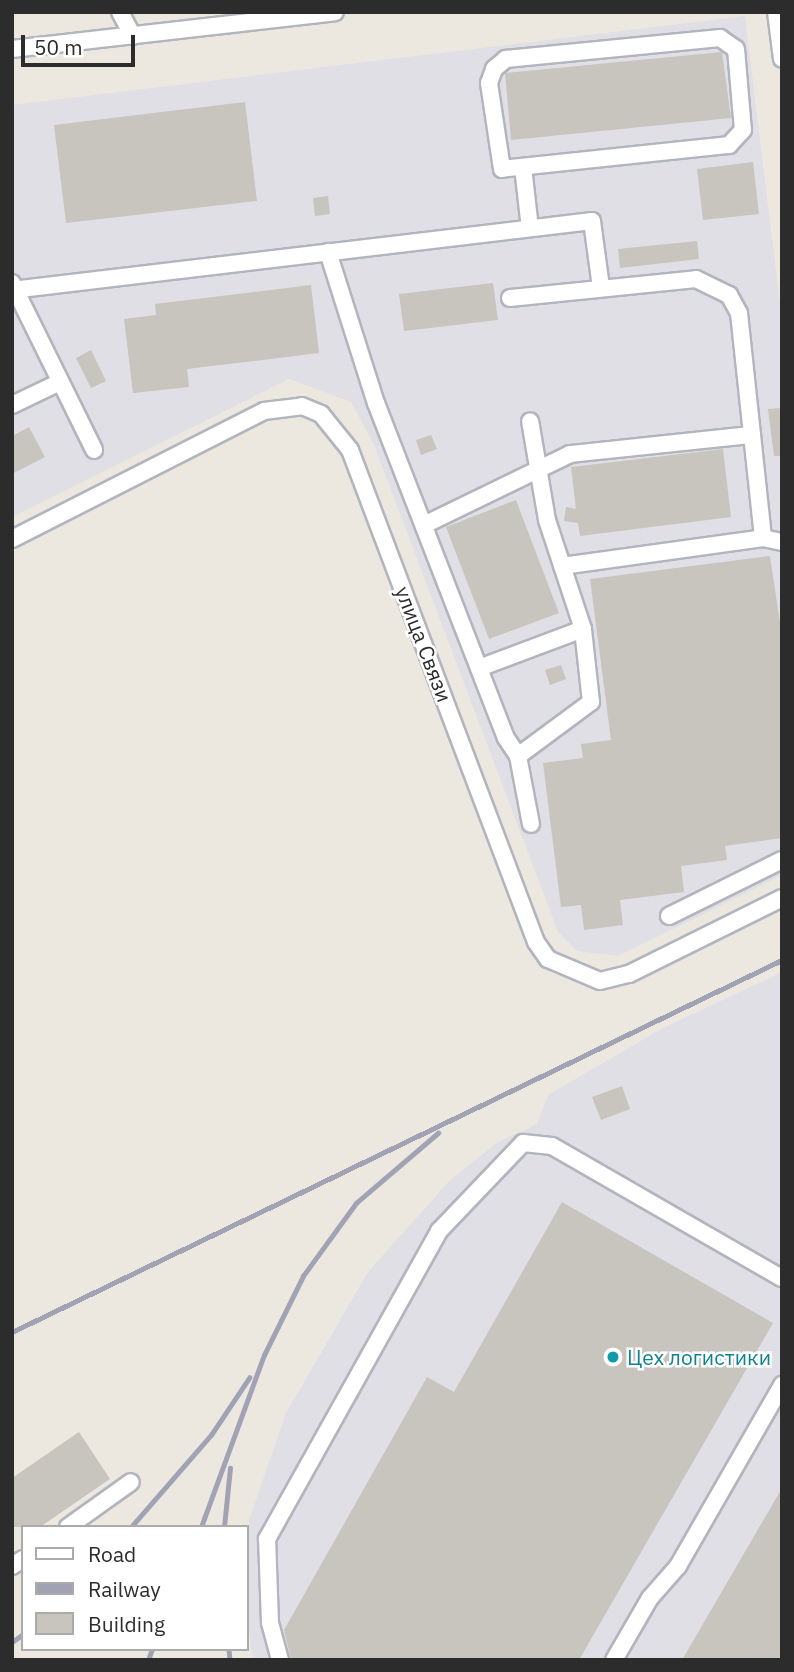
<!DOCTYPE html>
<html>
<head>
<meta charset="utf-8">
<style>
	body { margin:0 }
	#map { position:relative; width:794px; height:1672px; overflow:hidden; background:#ede8df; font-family:"IBM Plex Sans",sans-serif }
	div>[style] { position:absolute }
	.industrial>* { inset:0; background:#e1dfe6 }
	.building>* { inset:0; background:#c8c4be }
	.roads { filter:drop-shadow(2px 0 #b2b4be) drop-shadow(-2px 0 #b2b4be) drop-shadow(0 2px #b2b4be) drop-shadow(0 -2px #b2b4be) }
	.minor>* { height:16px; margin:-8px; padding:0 8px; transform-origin:8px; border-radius:8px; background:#fff }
	.rail>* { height:4.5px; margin:-2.25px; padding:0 2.25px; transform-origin:2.25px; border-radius:2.25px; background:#a1a3b5 }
	.dots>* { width:19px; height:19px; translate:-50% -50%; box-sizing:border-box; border:4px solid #fff; border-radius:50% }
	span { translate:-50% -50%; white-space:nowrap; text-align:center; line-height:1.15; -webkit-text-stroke:5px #fff; paint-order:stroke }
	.street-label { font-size:21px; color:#2c2c2c }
	.culture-label { font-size:21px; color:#0d838f }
	.left { translate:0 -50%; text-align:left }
	.frame { position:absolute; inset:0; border:14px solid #2c2c2c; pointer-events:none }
	.legend { position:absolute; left:21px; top:1525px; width:228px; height:126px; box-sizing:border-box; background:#fff; border:2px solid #ababab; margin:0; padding:9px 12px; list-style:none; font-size:21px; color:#2c2c2c }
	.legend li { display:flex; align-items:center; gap:14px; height:35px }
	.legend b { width:35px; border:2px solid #ababab }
	.scale { position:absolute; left:21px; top:35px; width:114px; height:32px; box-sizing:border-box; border:4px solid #2c2c2c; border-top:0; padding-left:9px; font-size:21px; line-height:24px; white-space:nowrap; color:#2c2c2c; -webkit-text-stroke:5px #fff; paint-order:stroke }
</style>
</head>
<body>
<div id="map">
	<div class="industrial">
		<i style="clip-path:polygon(745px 16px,782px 320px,782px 875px,618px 956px,577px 951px,558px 932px,374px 445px,351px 402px,289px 379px,12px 517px,12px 105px)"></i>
		<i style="clip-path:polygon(782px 972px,782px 1660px,253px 1660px,247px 1617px,249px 1520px,286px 1413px,368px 1272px,449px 1181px,498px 1142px,537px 1124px,548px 1095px,661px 1029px)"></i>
	</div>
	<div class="building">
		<i style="clip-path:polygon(722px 52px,731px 118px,511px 140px,505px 73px)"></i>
		<i style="clip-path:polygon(245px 102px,257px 201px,66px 223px,54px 125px)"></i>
		<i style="clip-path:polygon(753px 162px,759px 214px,703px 220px,697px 169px)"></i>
		<i style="clip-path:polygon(328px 196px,330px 214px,315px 216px,313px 198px)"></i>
		<i style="clip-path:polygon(697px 241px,699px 259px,620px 268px,618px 249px)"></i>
		<i style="clip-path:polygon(493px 283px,498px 320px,404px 331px,399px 294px)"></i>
		<i style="clip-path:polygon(311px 285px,319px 353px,187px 369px,189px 387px,133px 393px,124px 319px,156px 315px,155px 304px)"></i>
		<i style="clip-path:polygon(91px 350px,106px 381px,91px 388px,76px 358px)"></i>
		<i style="clip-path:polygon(782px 408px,782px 456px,774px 456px,768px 409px)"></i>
		<i style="clip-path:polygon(29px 427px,45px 457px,12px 474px,12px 436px)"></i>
		<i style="clip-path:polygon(431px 435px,437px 449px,421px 455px,416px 440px)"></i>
		<i style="clip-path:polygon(723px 449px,731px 517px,580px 536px,578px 523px,564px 521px,566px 507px,576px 509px,571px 467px)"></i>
		<i style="clip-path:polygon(516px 500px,559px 613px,489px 639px,446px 527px)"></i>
		<i style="clip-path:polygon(770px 556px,782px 636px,782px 838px,725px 846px,727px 860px,681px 866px,684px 892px,620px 900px,623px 925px,584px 930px,581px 905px,561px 907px,543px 763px,583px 758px,581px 744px,611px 740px,590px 579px)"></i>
		<i style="clip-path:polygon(561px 665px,566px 679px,550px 685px,545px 670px)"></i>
		<i style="clip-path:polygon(622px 1086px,630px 1109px,601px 1120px,592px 1097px)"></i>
		<i style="clip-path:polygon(562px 1202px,773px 1323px,579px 1660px,291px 1660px,284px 1630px,427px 1377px,454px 1392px)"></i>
		<i style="clip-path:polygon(79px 1432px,110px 1479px,40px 1527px,12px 1527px,12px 1478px)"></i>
		<i style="clip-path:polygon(782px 1488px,782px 1660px,682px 1660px)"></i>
	</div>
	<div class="roads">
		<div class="minor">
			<i style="left:120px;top:12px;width:27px;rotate:62deg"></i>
			<i style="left:776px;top:12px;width:47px;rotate:82.7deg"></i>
			<i style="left:720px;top:38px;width:19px;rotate:35deg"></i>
			<i style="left:736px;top:49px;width:81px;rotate:85.1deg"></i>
			<i style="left:743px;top:130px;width:21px;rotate:133deg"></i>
			<i style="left:729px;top:145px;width:228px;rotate:174deg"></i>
			<i style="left:502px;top:169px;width:87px;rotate:-98.6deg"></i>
			<i style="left:489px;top:83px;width:15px;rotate:-70deg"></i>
			<i style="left:494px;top:69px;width:16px;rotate:-40deg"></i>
			<i style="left:506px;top:59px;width:215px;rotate:-5.6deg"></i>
			<i style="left:12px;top:49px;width:325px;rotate:-6.5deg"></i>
			<i style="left:523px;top:167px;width:61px;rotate:83.5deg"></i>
			<i style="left:328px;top:252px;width:158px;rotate:72.4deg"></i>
			<i style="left:376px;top:403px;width:359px;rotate:68.8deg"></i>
			<i style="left:506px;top:738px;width:22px;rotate:56deg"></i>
			<i style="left:518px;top:756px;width:69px;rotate:79.2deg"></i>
			<i style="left:12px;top:283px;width:186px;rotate:63.8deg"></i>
			<i style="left:12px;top:290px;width:584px;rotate:-6.78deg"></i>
			<i style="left:592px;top:221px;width:68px;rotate:82.3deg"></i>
			<i style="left:510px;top:298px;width:187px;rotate:-5.8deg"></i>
			<i style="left:696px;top:279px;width:37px;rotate:26deg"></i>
			<i style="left:729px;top:295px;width:21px;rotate:61deg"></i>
			<i style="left:739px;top:313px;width:226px;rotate:83.9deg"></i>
			<i style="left:12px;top:405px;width:53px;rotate:-25.6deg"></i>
			<i style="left:424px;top:525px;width:162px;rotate:-25.9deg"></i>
			<i style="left:570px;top:454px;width:183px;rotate:-6deg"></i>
			<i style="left:12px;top:539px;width:283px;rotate:-26.9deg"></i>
			<i style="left:264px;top:411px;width:38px;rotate:-7deg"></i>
			<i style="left:302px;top:406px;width:21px;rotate:23deg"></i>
			<i style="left:321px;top:414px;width:46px;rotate:51.1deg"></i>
			<i style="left:350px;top:450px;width:526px;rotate:69.29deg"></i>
			<i style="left:536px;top:942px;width:21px;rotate:55deg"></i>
			<i style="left:548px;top:959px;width:56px;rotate:22.9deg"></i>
			<i style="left:600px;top:981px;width:30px;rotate:-14deg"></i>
			<i style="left:629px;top:974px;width:171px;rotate:-26.4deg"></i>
			<i style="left:562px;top:566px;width:203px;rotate:-7.9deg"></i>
			<i style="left:763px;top:538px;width:19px;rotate:12deg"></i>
			<i style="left:479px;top:668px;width:111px;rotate:-20.6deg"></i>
			<i style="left:518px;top:756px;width:91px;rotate:-36.5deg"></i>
			<i style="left:591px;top:702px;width:73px;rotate:-96.3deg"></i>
			<i style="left:583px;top:629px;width:115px;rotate:-108.3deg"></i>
			<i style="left:547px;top:520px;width:100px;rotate:-99.7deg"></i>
			<i style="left:669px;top:916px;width:126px;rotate:-26.4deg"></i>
			<i style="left:68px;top:1527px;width:77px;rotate:-35.5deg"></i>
			<i style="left:12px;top:1566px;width:13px;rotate:-32deg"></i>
			<i style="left:280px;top:1660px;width:38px;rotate:-105deg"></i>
			<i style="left:270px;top:1623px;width:84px;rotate:-92deg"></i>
			<i style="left:267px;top:1539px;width:353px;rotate:-60.8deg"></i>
			<i style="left:439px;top:1231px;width:122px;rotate:-46.3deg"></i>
			<i style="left:523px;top:1143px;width:29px;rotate:6deg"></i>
			<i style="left:552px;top:1146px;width:265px;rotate:29.9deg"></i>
			<i style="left:614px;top:1660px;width:72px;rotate:-59.9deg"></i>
			<i style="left:650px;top:1598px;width:43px;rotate:-48.8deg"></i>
			<i style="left:678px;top:1566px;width:209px;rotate:-60.1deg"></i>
		</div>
	</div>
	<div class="rail">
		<i style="left:12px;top:1332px;width:855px;rotate:-25.79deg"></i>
		<i style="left:131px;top:1527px;width:122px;rotate:-49deg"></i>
		<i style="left:211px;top:1435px;width:69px;rotate:-56.3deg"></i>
		<i style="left:201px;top:1527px;width:183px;rotate:-69.9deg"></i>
		<i style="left:264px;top:1355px;width:88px;rotate:-63.7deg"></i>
		<i style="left:303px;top:1276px;width:90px;rotate:-54deg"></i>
		<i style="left:356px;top:1203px;width:108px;rotate:-40.5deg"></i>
		<i style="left:224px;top:1527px;width:59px;rotate:-84.2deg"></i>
		<i style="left:12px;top:1642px;width:14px;rotate:-36deg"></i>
		<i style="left:229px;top:1649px;width:11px;rotate:85deg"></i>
		<i style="left:148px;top:1660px;width:12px;rotate:-70deg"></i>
	</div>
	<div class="dots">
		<i style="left:613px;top:1357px;background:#0f9aa8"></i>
	</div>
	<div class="street-label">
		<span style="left:424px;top:644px;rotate:69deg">улица Связи</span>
	</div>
	<div class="culture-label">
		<span class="left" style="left:627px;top:1357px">Цех логистики</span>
	</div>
	<div class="frame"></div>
	<ul class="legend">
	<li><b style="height:9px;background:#fff"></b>Road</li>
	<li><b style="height:9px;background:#a1a3b5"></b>Railway</li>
	<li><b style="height:19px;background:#c8c4be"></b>Building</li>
	</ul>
	<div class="scale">50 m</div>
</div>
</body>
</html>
